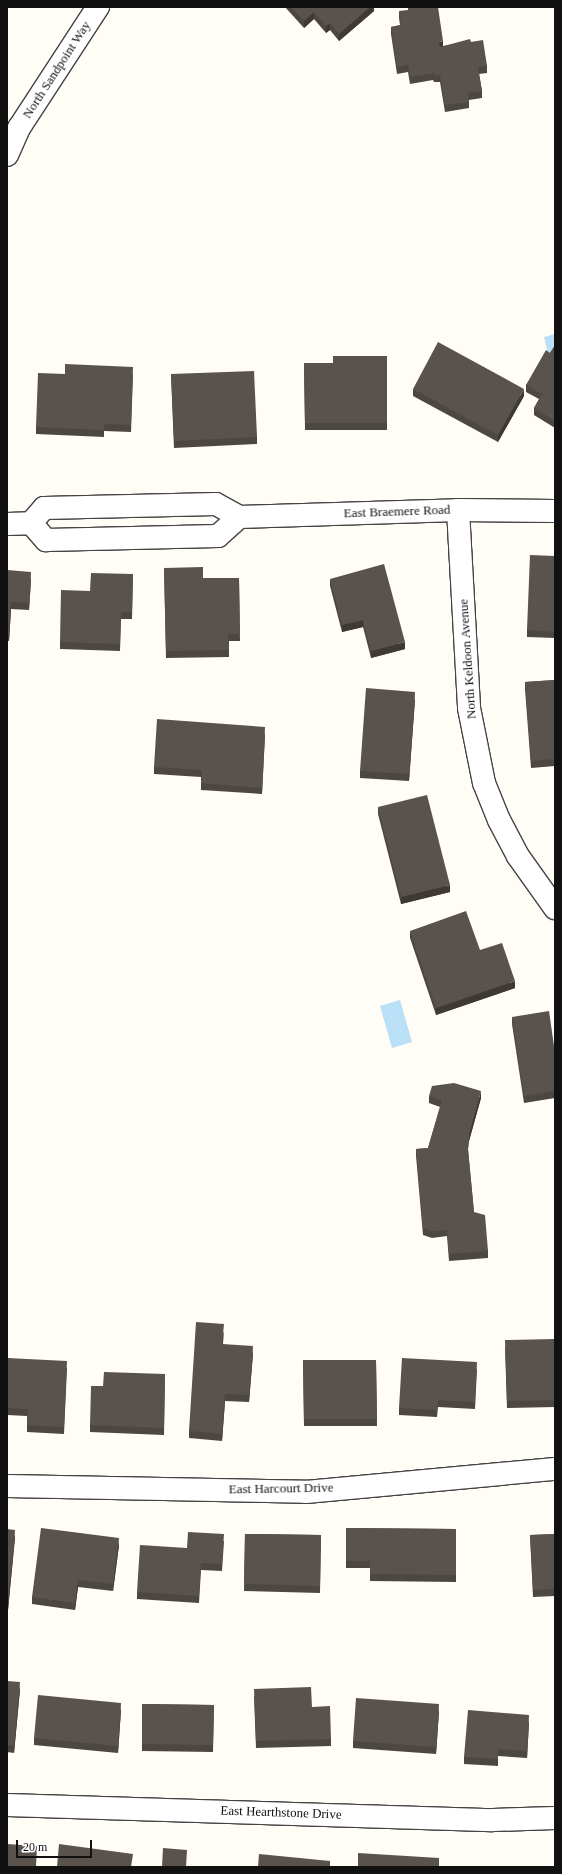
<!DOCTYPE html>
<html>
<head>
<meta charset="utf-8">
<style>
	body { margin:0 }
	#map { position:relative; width:562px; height:1874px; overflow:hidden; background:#fffdf5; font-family:"Times New Roman",serif }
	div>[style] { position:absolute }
	.water>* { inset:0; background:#b9e0f7 }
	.roads { filter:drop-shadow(1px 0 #444) drop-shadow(-1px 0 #444) drop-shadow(0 1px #444) drop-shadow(0 -1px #444) }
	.minor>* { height:22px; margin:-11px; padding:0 11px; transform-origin:11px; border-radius:11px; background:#fff }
	.wall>* { inset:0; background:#4d4742 }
	.shaded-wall>* { inset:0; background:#3f3936 }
	.building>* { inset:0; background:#5a524d }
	span { translate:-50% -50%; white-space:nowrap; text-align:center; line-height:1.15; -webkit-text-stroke:4px #fff; paint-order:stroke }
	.street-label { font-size:13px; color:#111 }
	.frame { position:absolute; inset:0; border:8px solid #111; pointer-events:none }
	.scale { position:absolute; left:16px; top:1840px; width:76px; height:18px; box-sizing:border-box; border:2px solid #111; border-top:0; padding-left:5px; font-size:12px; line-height:14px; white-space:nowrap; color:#111; -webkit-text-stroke:3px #fff; paint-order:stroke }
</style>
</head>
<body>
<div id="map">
	<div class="water">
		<i style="clip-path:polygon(555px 334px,555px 356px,549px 357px,544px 337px)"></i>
		<i style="clip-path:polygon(400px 1000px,412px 1042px,392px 1048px,380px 1006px)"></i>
	</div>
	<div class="roads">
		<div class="minor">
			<i style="left:7px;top:155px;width:30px;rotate:-66deg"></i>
			<i style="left:19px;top:128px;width:145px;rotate:-56.9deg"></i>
			<i style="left:458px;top:510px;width:198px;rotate:86.8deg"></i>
			<i style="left:469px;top:708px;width:76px;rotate:78.7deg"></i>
			<i style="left:484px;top:783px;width:40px;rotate:68deg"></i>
			<i style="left:499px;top:820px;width:41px;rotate:62.2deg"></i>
			<i style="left:518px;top:856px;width:64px;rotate:54.6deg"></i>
			<i style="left:31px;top:523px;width:23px;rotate:49deg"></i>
			<i style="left:46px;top:540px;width:172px;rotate:-1.3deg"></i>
			<i style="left:218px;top:536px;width:28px;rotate:-42deg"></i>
			<i style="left:7px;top:524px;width:24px;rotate:-2deg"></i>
			<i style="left:31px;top:523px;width:20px;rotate:-49deg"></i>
			<i style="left:44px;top:508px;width:172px;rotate:-1.3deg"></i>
			<i style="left:216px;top:504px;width:26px;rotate:29deg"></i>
			<i style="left:239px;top:517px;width:219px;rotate:-1.8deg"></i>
			<i style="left:458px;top:510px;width:97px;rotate:0.6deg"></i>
			<i style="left:7px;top:1486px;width:299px;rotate:1.1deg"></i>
			<i style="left:306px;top:1492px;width:250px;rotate:-5.3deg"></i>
			<i style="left:7px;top:1805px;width:486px;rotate:1.8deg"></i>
			<i style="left:493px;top:1820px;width:62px;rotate:-1.8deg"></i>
		</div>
	</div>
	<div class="wall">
		<i style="clip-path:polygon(285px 7px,374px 7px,374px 11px,339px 41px,330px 30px,326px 33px,314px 19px,304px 28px)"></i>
		<i style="clip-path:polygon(399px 11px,443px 46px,471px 42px,487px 66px,487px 73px,479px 74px,482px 91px,482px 98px,469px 100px,469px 108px,445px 112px,440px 82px,434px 82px,433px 80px,410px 84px,408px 72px,397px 74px,391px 34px,391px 27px,400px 25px,399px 18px)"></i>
		<i style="clip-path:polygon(555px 345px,555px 428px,534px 415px,534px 408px,539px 399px,526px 392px,526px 385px,550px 353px)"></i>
		<i style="clip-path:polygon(387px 356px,387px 430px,305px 430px,304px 363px,333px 363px)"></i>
		<i style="clip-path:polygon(65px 374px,133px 374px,131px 432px,104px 431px,104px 437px,36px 434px,36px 427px)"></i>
		<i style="clip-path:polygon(171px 374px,257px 437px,257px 444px,174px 448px)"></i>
		<i style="clip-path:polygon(413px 389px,524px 396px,498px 442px,413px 396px)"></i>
		<i style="clip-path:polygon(555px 556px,555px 638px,527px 637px,527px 630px)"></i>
		<i style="clip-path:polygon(164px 568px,203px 578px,239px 578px,240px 641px,229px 641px,229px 657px,166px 658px)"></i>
		<i style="clip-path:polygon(7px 570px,31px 579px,29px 610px,11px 609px,9px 641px,7px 641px)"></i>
		<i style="clip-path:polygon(133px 574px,132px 619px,121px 619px,120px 651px,60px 649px,60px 642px,90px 591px)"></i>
		<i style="clip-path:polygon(330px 579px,405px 649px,371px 658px,363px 627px,342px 632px,330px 586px)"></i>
		<i style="clip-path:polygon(555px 680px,555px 766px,531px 768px,525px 689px,525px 682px)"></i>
		<i style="clip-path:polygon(415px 699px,409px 781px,360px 778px,360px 771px)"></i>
		<i style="clip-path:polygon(265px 734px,262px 794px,201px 790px,201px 777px,154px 774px,154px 767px)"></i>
		<i style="clip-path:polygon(378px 807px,450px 892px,401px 904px,378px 814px)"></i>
		<i style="clip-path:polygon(410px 931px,480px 950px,515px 988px,436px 1015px,410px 938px)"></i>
		<i style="clip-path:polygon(512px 1017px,555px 1053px,555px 1098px,524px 1103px,512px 1024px)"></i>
		<i style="clip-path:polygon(429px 1096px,481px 1098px,469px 1141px,468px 1150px,474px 1212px,488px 1251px,488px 1258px,449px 1261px,447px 1236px,432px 1238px,423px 1235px,416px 1156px,416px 1149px,428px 1148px,440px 1107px,429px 1103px)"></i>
		<i style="clip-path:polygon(224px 1331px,223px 1344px,253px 1353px,249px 1402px,225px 1401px,222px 1441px,189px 1438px,189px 1431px)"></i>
		<i style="clip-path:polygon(555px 1339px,555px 1407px,507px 1408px,505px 1347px)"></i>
		<i style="clip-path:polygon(7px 1358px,67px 1368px,64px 1434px,27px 1432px,27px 1416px,7px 1415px)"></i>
		<i style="clip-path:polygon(303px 1360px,376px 1360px,377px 1426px,304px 1426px)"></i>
		<i style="clip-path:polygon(477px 1369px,475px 1409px,438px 1407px,437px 1417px,399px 1415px,399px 1408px)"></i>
		<i style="clip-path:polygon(165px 1374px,164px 1435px,90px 1432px,90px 1425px)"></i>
		<i style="clip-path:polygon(346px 1528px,456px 1529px,456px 1582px,370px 1581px,370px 1568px,346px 1568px)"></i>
		<i style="clip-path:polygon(7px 1529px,15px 1537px,8px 1610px,7px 1610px)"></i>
		<i style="clip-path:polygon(245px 1534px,321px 1535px,320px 1593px,244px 1591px)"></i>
		<i style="clip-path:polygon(555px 1534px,555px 1596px,533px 1597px,530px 1535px)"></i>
		<i style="clip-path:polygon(224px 1541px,222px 1571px,201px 1570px,199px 1603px,137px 1599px,137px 1592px,187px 1548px)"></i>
		<i style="clip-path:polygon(119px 1545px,113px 1591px,78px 1587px,75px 1610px,32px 1604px,32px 1597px)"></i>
		<i style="clip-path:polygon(7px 1681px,20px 1689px,14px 1753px,7px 1752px)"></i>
		<i style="clip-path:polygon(254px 1696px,312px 1707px,331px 1739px,331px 1746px,256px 1748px)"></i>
		<i style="clip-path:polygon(142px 1704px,214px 1705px,213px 1752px,142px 1751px)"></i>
		<i style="clip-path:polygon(121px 1710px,118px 1753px,34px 1745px,34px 1738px)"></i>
		<i style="clip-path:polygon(439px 1711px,436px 1754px,353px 1748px,353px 1741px)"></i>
		<i style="clip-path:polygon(529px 1722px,527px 1758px,498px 1756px,498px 1766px,464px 1764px,464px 1757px)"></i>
	</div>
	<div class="shaded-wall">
		<i style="clip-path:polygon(370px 7px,374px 7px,374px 11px,339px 41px,339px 34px)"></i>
		<i style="clip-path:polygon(314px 12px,314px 19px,304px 28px,304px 21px)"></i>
		<i style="clip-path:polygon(330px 23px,330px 30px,326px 33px,326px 26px)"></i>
		<i style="clip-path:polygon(443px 41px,443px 48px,439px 49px,439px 42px)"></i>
		<i style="clip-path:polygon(524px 389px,524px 396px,498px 442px,498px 435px)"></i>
		<i style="clip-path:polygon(31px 572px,31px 579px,29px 610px,29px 603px)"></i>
		<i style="clip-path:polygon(11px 602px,11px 609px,9px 641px,9px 634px)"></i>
		<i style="clip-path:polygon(363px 620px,363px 627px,342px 632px,342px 625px)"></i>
		<i style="clip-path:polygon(405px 642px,405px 649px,371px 658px,371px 651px)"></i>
		<i style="clip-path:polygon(415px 692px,415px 699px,409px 781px,409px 774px)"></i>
		<i style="clip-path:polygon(265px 727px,265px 734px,262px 794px,262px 788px)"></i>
		<i style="clip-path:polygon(450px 885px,450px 892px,401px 904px,401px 897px)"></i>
		<i style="clip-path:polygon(515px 981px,515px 988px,436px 1015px,436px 1008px)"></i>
		<i style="clip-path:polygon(481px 1091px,481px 1098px,469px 1141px,469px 1134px)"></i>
		<i style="clip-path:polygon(253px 1346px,253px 1353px,249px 1402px,249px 1395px)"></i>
		<i style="clip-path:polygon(225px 1394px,225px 1401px,222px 1441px,222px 1434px)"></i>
		<i style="clip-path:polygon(15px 1530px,15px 1537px,8px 1610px,8px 1603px)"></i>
		<i style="clip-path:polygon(119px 1538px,119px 1545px,113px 1591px,113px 1584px)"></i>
		<i style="clip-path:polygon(78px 1580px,78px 1587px,75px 1610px,75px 1603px)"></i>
		<i style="clip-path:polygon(20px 1682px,20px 1689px,14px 1753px,14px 1746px)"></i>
		<i style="clip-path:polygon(121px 1703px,121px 1710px,118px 1753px,118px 1746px)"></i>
		<i style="clip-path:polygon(439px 1704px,439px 1711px,436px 1754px,436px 1747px)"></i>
		<i style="clip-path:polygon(529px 1715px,529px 1722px,527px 1758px,527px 1751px)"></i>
	</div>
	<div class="building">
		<i style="clip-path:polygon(291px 7px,370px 7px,339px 34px,330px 23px,326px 26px,314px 12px,304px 21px)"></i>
		<i style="clip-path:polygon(408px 7px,438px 7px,443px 41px,439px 42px,440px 47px,470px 39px,471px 42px,483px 40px,487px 66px,478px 67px,482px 91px,468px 93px,469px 102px,445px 105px,440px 75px,434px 75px,433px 73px,410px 77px,408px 65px,397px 67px,391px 27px,401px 25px,399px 11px,408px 10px)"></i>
		<i style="clip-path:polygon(438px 342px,524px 389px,498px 435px,413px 389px)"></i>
		<i style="clip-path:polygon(555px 345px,555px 421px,534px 408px,542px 394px,526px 385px,546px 350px,550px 353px)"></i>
		<i style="clip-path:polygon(333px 356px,387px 356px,387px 423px,305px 423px,304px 363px,333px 363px)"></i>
		<i style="clip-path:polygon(65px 364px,133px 367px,131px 425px,104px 424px,104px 430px,36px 427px,38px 373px,65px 374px)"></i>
		<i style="clip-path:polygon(254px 371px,257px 437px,174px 441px,171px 374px)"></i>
		<i style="clip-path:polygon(530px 555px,555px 556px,555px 632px,527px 630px)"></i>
		<i style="clip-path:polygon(384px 564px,405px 642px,371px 651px,363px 620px,342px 625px,330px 579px)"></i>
		<i style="clip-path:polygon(203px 567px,203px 578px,239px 578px,240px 634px,228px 634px,229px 650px,166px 651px,164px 568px)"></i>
		<i style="clip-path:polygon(7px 570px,31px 572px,29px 603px,11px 602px,9px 634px,7px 634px)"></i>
		<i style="clip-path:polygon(91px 573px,133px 574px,132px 612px,121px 612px,120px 644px,60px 642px,61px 590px,90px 591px)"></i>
		<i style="clip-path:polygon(555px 680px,555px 759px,531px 761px,525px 682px)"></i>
		<i style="clip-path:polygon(366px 688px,415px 692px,409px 774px,360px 771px)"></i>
		<i style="clip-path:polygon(157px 719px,265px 727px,262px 788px,201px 783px,202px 770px,154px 767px)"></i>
		<i style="clip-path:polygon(427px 795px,450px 885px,401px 897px,378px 807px)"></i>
		<i style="clip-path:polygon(466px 911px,480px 950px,502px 943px,515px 981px,436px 1008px,410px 931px)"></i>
		<i style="clip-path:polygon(549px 1011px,555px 1053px,555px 1091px,524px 1096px,512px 1017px)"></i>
		<i style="clip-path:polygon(454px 1083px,481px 1091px,469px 1134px,468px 1149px,474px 1212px,485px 1215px,488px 1251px,449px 1254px,447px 1230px,432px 1231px,423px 1228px,416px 1149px,428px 1148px,442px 1100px,429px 1096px,432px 1086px)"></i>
		<i style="clip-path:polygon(196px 1322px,224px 1324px,222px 1344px,253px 1346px,249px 1395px,225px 1394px,222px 1434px,189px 1431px)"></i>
		<i style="clip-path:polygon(555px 1339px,555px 1400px,507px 1401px,505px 1340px)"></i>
		<i style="clip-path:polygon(7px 1358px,67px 1361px,64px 1427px,27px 1425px,28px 1409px,7px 1408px)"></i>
		<i style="clip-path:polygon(402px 1358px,477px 1362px,475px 1402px,438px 1400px,437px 1410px,399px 1408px)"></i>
		<i style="clip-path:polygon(303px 1360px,376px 1360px,377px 1419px,304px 1419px)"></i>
		<i style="clip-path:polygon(104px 1372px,165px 1374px,164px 1428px,90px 1425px,91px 1386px,103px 1386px)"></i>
		<i style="clip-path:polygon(41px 1528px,119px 1538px,113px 1584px,78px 1580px,75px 1603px,32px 1597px)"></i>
		<i style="clip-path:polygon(346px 1528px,456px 1529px,456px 1575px,370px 1574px,370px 1561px,346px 1561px)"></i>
		<i style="clip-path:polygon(7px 1529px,15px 1530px,8px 1603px,7px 1603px)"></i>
		<i style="clip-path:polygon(188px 1532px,224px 1534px,222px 1564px,201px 1563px,199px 1596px,137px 1592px,140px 1545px,187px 1548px)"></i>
		<i style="clip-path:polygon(245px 1534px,321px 1535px,320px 1586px,244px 1584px)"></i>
		<i style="clip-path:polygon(555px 1534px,555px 1589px,533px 1590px,530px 1535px)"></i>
		<i style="clip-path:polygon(7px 1681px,20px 1682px,14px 1746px,7px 1745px)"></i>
		<i style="clip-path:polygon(311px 1687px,312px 1707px,330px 1706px,331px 1739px,256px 1741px,254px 1689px)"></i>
		<i style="clip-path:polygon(38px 1695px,121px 1703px,118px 1746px,34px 1738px)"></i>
		<i style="clip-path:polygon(356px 1698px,439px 1704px,436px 1747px,353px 1741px)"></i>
		<i style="clip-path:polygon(142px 1704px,214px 1705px,213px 1745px,142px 1744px)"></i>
		<i style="clip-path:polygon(468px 1710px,529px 1715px,527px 1751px,498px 1749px,498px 1759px,464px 1757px)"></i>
		<i style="clip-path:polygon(7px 1844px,37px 1846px,36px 1867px,7px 1867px)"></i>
		<i style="clip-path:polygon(59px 1844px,133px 1854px,131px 1867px,57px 1867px)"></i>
		<i style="clip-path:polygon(163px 1848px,187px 1850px,186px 1867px,162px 1867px)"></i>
		<i style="clip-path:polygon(358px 1853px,439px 1858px,439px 1867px,358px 1867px)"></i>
		<i style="clip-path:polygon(259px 1854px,330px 1861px,330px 1867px,258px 1867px)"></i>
	</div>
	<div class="street-label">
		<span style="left:57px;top:70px;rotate:-57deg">North Sandpoint Way</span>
		<span style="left:397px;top:512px;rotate:-2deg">East Braemere Road</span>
		<span style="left:468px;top:659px;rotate:-94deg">North Keldoon Avenue</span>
		<span style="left:281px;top:1489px;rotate:-1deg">East Harcourt Drive</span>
		<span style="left:281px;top:1813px;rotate:2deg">East Hearthstone Drive</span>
	</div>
	<div class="frame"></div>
	<div class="scale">20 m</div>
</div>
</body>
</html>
